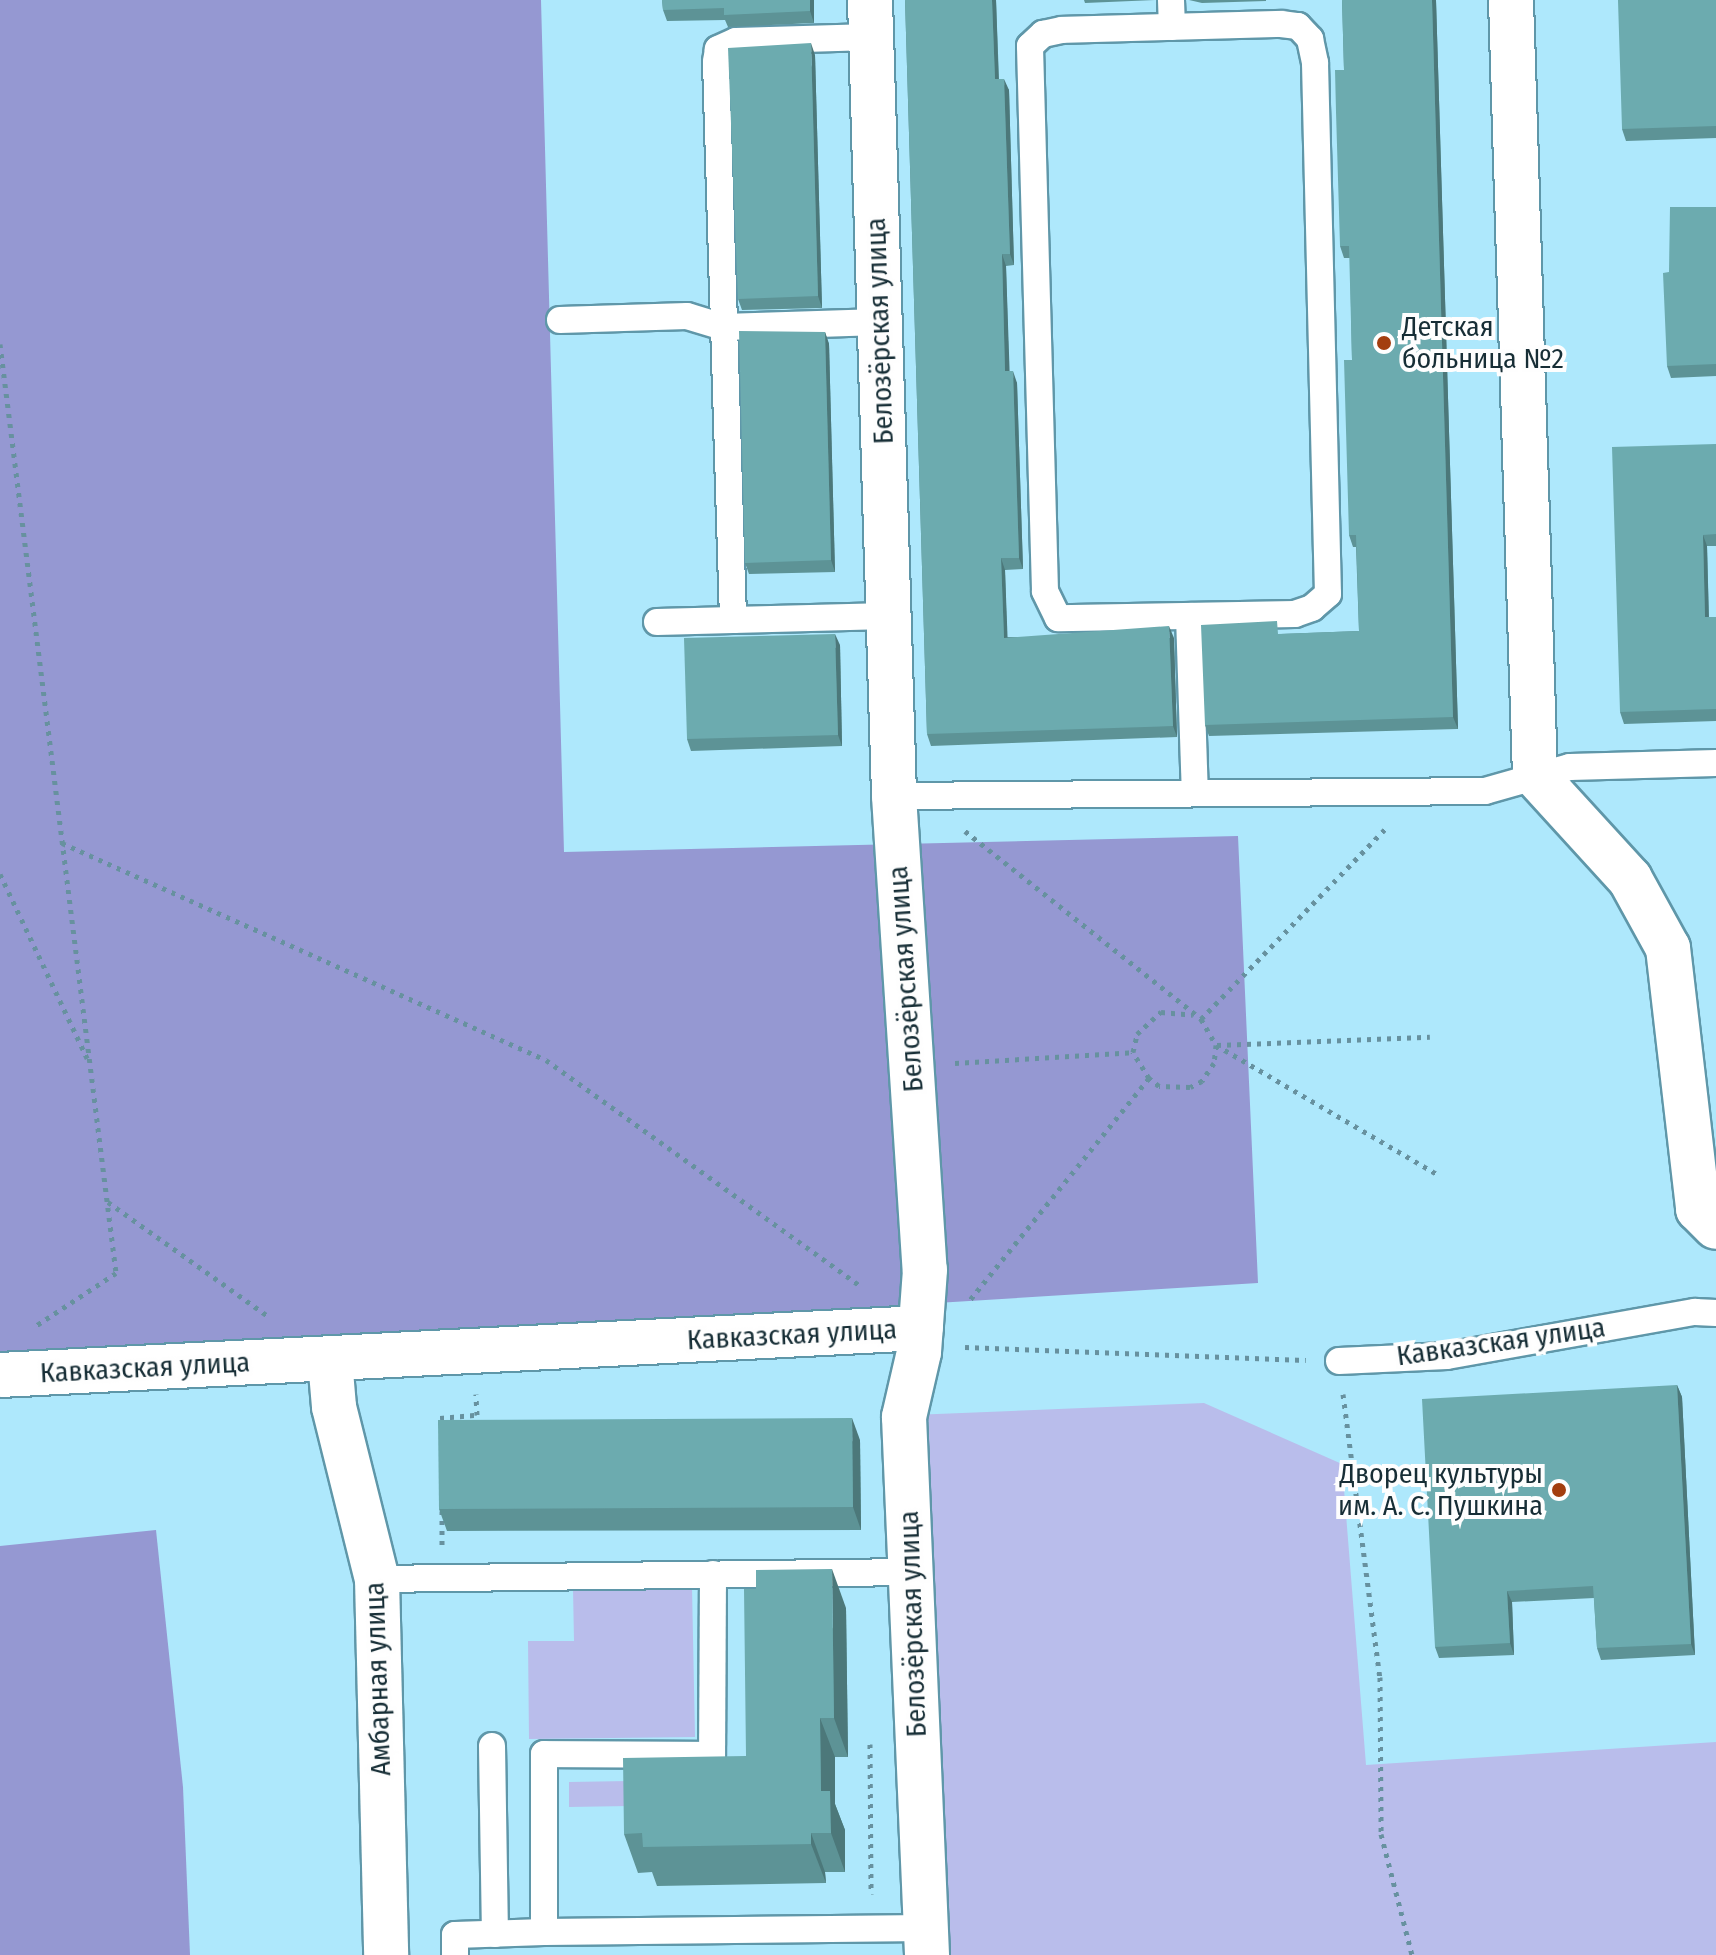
<!DOCTYPE html>
<html>
<head>
<meta charset="utf-8">
<style>
	body { margin:0 }
	#map { position:relative; width:1716px; height:1955px; overflow:hidden; background:#aee8fc; font-family:"Fira Sans Condensed",sans-serif }
	div>[style] { position:absolute }
	.green>* { inset:0; background:#b9bdeb }
	.forest>* { inset:0; background:#9598d2 }
	.path>* { height:5px; margin-top:-2.5px; transform-origin:0; background:repeating-linear-gradient(90deg,#67919f 0 4px,transparent 0 10px) }
	.roads { filter:drop-shadow(2px 0 #5f97a9) drop-shadow(-2px 0 #5f97a9) drop-shadow(0 2px #5f97a9) drop-shadow(0 -2px #5f97a9) }
	.service>* { height:26px; margin:-13px; padding:0 13px; transform-origin:13px; border-radius:13px; background:#fff }
	.minor>* { height:44px; margin:-22px; padding:0 22px; transform-origin:22px; border-radius:22px; background:#fff }
	.tertiary>* { height:44px; margin:-22px; padding:0 22px; transform-origin:22px; border-radius:22px; background:#fff }
	.wall>* { inset:0; background:#5d9396 }
	.shaded-wall>* { inset:0; background:#4c787a }
	.building>* { inset:0; background:#6cabaf }
	.dots>* { width:22px; height:22px; translate:-50% -50%; box-sizing:border-box; border:4px solid #fefefe; border-radius:50% }
	span { translate:-50% -50%; white-space:nowrap; text-align:center; line-height:1.15; -webkit-text-stroke:8px #fefefe; paint-order:stroke }
	.poi-label { font-size:28px; color:#172e36 }
	.left { translate:0 -50%; text-align:left }
	.right { translate:-100% -50%; text-align:right }
	.street-label { font-size:28px; color:#172e36 }
</style>
</head>
<body>
<div id="map">
	<div class="green">
		<i style="clip-path:polygon(1204px 1403px,1342px 1464px,1366px 1765px,1716px 1742px,1716px 1955px,940px 1955px,912px 1415px)"></i>
		<i style="clip-path:polygon(692px 1587px,695px 1737px,529px 1739px,528px 1641px,574px 1641px,573px 1589px)"></i>
		<i style="clip-path:polygon(629px 1781px,629px 1806px,569px 1807px,569px 1782px)"></i>
	</div>
	<div class="forest">
		<i style="clip-path:polygon(0 0,541px 0,564px 852px,1238px 836px,1258px 1283px,0 1361px)"></i>
		<i style="clip-path:polygon(156px 1530px,183px 1787px,190px 1955px,0 1955px,0 1546px)"></i>
	</div>
	<div class="path">
		<i style="left:0;top:344px;width:936px;rotate:82.88deg"></i>
		<i style="left:116px;top:1273px;width:98px;rotate:146.6deg"></i>
		<i style="left:965px;top:831px;width:302px;rotate:38.5deg"></i>
		<i style="left:1201px;top:1019px;width:30px;rotate:60deg"></i>
		<i style="left:1216px;top:1045px;width:18px;rotate:96deg"></i>
		<i style="left:1214px;top:1063px;width:22px;rotate:124deg"></i>
		<i style="left:1202px;top:1081px;width:13px;rotate:153deg"></i>
		<i style="left:1190px;top:1087px;width:31px;rotate:-178deg"></i>
		<i style="left:1159px;top:1086px;width:13px;rotate:-141deg"></i>
		<i style="left:1149px;top:1078px;width:288px;rotate:128.9deg"></i>
		<i style="left:62px;top:843px;width:530px;rotate:24.15deg"></i>
		<i style="left:546px;top:1060px;width:388px;rotate:35.7deg"></i>
		<i style="left:0;top:874px;width:204px;rotate:64.7deg"></i>
		<i style="left:1201px;top:1019px;width:267px;rotate:-45.9deg"></i>
		<i style="left:1216px;top:1045px;width:256px;rotate:30.3deg"></i>
		<i style="left:1217px;top:1045px;width:213px;rotate:-2.2deg"></i>
		<i style="left:955px;top:1063px;width:178px;rotate:-3.5deg"></i>
		<i style="left:1149px;top:1078px;width:31px;rotate:-122deg"></i>
		<i style="left:1133px;top:1052px;width:18px;rotate:-77deg"></i>
		<i style="left:1137px;top:1034px;width:33px;rotate:-43deg"></i>
		<i style="left:1161px;top:1012px;width:32px;rotate:5deg"></i>
		<i style="left:108px;top:1202px;width:198px;rotate:35.5deg"></i>
		<i style="left:965px;top:1347px;width:341px;rotate:2.2deg"></i>
		<i style="left:1343px;top:1394px;width:285px;rotate:82.6deg"></i>
		<i style="left:1380px;top:1677px;width:157px;rotate:89.6deg"></i>
		<i style="left:1381px;top:1834px;width:125px;rotate:75.6deg"></i>
		<i style="left:441px;top:1425px;width:7px;rotate:-98deg"></i>
		<i style="left:440px;top:1418px;width:37px;rotate:-5deg"></i>
		<i style="left:477px;top:1415px;width:21px;rotate:-93deg"></i>
		<i style="left:442px;top:1511px;width:34px;rotate:90deg"></i>
		<i style="left:870px;top:1744px;width:150px;rotate:89.6deg"></i>
	</div>
	<div class="roads">
		<div class="service">
			<i style="left:1171px;top:0;width:27px;rotate:88deg"></i>
			<i style="left:1281px;top:24px;width:17px;rotate:7deg"></i>
			<i style="left:1298px;top:26px;width:18px;rotate:47deg"></i>
			<i style="left:1310px;top:39px;width:25px;rotate:78deg"></i>
			<i style="left:1315px;top:63px;width:531px;rotate:88.6deg"></i>
			<i style="left:1328px;top:594px;width:21px;rotate:139deg"></i>
			<i style="left:1312px;top:608px;width:18px;rotate:161deg"></i>
			<i style="left:1295px;top:614px;width:237px;rotate:179deg"></i>
			<i style="left:1058px;top:618px;width:30px;rotate:-116deg"></i>
			<i style="left:1045px;top:591px;width:545px;rotate:-91.58deg"></i>
			<i style="left:1030px;top:46px;width:18px;rotate:-43deg"></i>
			<i style="left:1043px;top:34px;width:19px;rotate:-12deg"></i>
			<i style="left:1062px;top:30px;width:219px;rotate:-1.6deg"></i>
			<i style="left:871px;top:37px;width:135px;rotate:178.3deg"></i>
			<i style="left:736px;top:41px;width:20px;rotate:156deg"></i>
			<i style="left:718px;top:49px;width:13px;rotate:99deg"></i>
			<i style="left:716px;top:62px;width:558px;rotate:88.25deg"></i>
			<i style="left:733px;top:620px;width:155px;rotate:-1.5deg"></i>
			<i style="left:560px;top:320px;width:127px;rotate:-1.8deg"></i>
			<i style="left:687px;top:316px;width:39px;rotate:17deg"></i>
			<i style="left:724px;top:327px;width:156px;rotate:-1.8deg"></i>
			<i style="left:1189px;top:616px;width:177px;rotate:88.1deg"></i>
			<i style="left:657px;top:622px;width:76px;rotate:-1.5deg"></i>
			<i style="left:894px;top:796px;width:591px;rotate:-0.48deg"></i>
			<i style="left:1485px;top:791px;width:88px;rotate:-15.8deg"></i>
			<i style="left:1570px;top:767px;width:146px;rotate:-1.6deg"></i>
			<i style="left:1339px;top:1361px;width:108px;rotate:-2.7deg"></i>
			<i style="left:1447px;top:1356px;width:252px;rotate:-10.1deg"></i>
			<i style="left:1695px;top:1312px;width:21px;rotate:3deg"></i>
			<i style="left:713px;top:1574px;width:181px;rotate:90.3deg"></i>
			<i style="left:712px;top:1755px;width:168px;rotate:-179.7deg"></i>
			<i style="left:544px;top:1754px;width:178px;rotate:90deg"></i>
			<i style="left:544px;top:1932px;width:382px;rotate:-0.6deg"></i>
			<i style="left:377px;top:1579px;width:533px;rotate:-0.75deg"></i>
			<i style="left:492px;top:1746px;width:188px;rotate:89.1deg"></i>
			<i style="left:455px;top:1955px;width:20px;rotate:-90deg"></i>
			<i style="left:455px;top:1935px;width:89px;rotate:-1.9deg"></i>
		</div>
		<div class="minor">
			<i style="left:870px;top:0;width:796px;rotate:88.27deg"></i>
			<i style="left:894px;top:796px;width:475px;rotate:86.3deg"></i>
			<i style="left:925px;top:1270px;width:82px;rotate:94.2deg"></i>
			<i style="left:919px;top:1352px;width:67px;rotate:103deg"></i>
			<i style="left:904px;top:1417px;width:538px;rotate:87.55deg"></i>
			<i style="left:330px;top:1360px;width:47px;rotate:85.1deg"></i>
			<i style="left:334px;top:1407px;width:177px;rotate:76deg"></i>
			<i style="left:377px;top:1579px;width:376px;rotate:88.6deg"></i>
			<i style="left:0;top:1375px;width:922px;rotate:-2.92deg"></i>
		</div>
		<div class="tertiary">
			<i style="left:1511px;top:0;width:775px;rotate:88.23deg"></i>
			<i style="left:1535px;top:775px;width:141px;rotate:47.6deg"></i>
			<i style="left:1630px;top:879px;width:79px;rotate:61.2deg"></i>
			<i style="left:1668px;top:948px;width:263px;rotate:83.4deg"></i>
			<i style="left:1698px;top:1209px;width:25px;rotate:45deg"></i>
		</div>
	</div>
	<div class="wall">
		<i style="clip-path:polygon(662px 0,814px 0,814px 23px,728px 27px,725px 20px,667px 21px,663px 10px)"></i>
		<i style="clip-path:polygon(905px 0,996px 0,999px 79px,1009px 90px,1014px 265px,1006px 266px,1009px 371px,1017px 383px,1023px 569px,1005px 570px,1007px 637px,1174px 638px,1177px 737px,931px 746px,927px 734px)"></i>
		<i style="clip-path:polygon(1084px 0,1155px 0,1085px 3px)"></i>
		<i style="clip-path:polygon(1189px 0,1266px 0,1266px 1px,1202px 3px)"></i>
		<i style="clip-path:polygon(1342px 0,1436px 0,1458px 729px,1209px 736px,1205px 725px,1281px 634px,1359px 631px,1356px 547px,1353px 547px,1349px 535px,1352px 360px,1350px 258px,1344px 258px,1340px 246px,1344px 70px)"></i>
		<i style="clip-path:polygon(1716px 0,1716px 138px,1626px 141px,1622px 129px)"></i>
		<i style="clip-path:polygon(815px 55px,822px 308px,742px 310px,738px 299px)"></i>
		<i style="clip-path:polygon(1716px 207px,1716px 376px,1671px 378px,1667px 366px,1669px 272px)"></i>
		<i style="clip-path:polygon(825px 332px,829px 344px,835px 572px,749px 574px,745px 563px)"></i>
		<i style="clip-path:polygon(1716px 444px,1716px 546px,1707px 546px,1709px 617px,1716px 617px,1716px 721px,1624px 724px,1620px 712px)"></i>
		<i style="clip-path:polygon(840px 645px,842px 746px,691px 751px,687px 739px)"></i>
		<i style="clip-path:polygon(1677px 1385px,1682px 1397px,1695px 1655px,1601px 1660px,1597px 1648px,1594px 1598px,1512px 1602px,1514px 1655px,1439px 1658px,1435px 1647px)"></i>
		<i style="clip-path:polygon(860px 1440px,861px 1530px,447px 1531px,439px 1509px)"></i>
		<i style="clip-path:polygon(846px 1608px,848px 1757px,835px 1757px,835px 1804px,845px 1830px,845px 1872px,825px 1872px,826px 1883px,657px 1886px,652px 1872px,638px 1873px,624px 1834px,746px 1756px)"></i>
	</div>
	<div class="shaded-wall">
		<i style="clip-path:polygon(810px 0,814px 0,814px 23px,810px 11px)"></i>
		<i style="clip-path:polygon(992px 0,996px 0,999px 91px,995px 79px)"></i>
		<i style="clip-path:polygon(1432px 0,1436px 0,1458px 729px,1453px 717px)"></i>
		<i style="clip-path:polygon(811px 43px,815px 55px,822px 308px,818px 296px)"></i>
		<i style="clip-path:polygon(1004px 79px,1009px 90px,1014px 265px,1010px 254px)"></i>
		<i style="clip-path:polygon(1002px 254px,1006px 266px,1010px 383px,1005px 371px)"></i>
		<i style="clip-path:polygon(825px 332px,829px 344px,835px 572px,831px 560px)"></i>
		<i style="clip-path:polygon(1013px 371px,1017px 383px,1023px 569px,1019px 558px)"></i>
		<i style="clip-path:polygon(1703px 535px,1707px 546px,1709px 629px,1705px 617px)"></i>
		<i style="clip-path:polygon(1001px 558px,1005px 570px,1008px 649px,1004px 638px)"></i>
		<i style="clip-path:polygon(1169px 626px,1174px 638px,1177px 737px,1173px 726px)"></i>
		<i style="clip-path:polygon(835px 634px,840px 645px,842px 746px,838px 735px)"></i>
		<i style="clip-path:polygon(1677px 1385px,1682px 1397px,1695px 1655px,1691px 1644px)"></i>
		<i style="clip-path:polygon(852px 1418px,860px 1440px,861px 1530px,853px 1507px)"></i>
		<i style="clip-path:polygon(832px 1569px,846px 1608px,848px 1757px,834px 1718px)"></i>
		<i style="clip-path:polygon(1507px 1591px,1512px 1602px,1514px 1655px,1510px 1643px)"></i>
		<i style="clip-path:polygon(820px 1718px,835px 1757px,835px 1804px,845px 1830px,845px 1872px,831px 1833px,821px 1791px)"></i>
		<i style="clip-path:polygon(811px 1833px,825px 1872px,826px 1883px,811px 1844px)"></i>
	</div>
	<div class="building">
		<i style="clip-path:polygon(662px 0,810px 0,810px 11px,724px 15px,724px 8px,663px 10px)"></i>
		<i style="clip-path:polygon(905px 0,992px 0,995px 79px,1004px 79px,1010px 254px,1002px 254px,1005px 371px,1013px 371px,1019px 558px,1001px 558px,1004px 638px,1169px 626px,1173px 726px,927px 734px)"></i>
		<i style="clip-path:polygon(1342px 0,1432px 0,1453px 717px,1205px 725px,1201px 625px,1277px 621px,1278px 634px,1359px 631px,1356px 535px,1349px 535px,1344px 360px,1352px 360px,1349px 246px,1340px 246px,1336px 112px,1335px 70px,1344px 70px)"></i>
		<i style="clip-path:polygon(1618px 0,1716px 0,1716px 126px,1622px 129px)"></i>
		<i style="clip-path:polygon(811px 43px,818px 296px,738px 299px,728px 48px)"></i>
		<i style="clip-path:polygon(1670px 207px,1716px 207px,1716px 364px,1667px 366px,1663px 273px,1669px 272px)"></i>
		<i style="clip-path:polygon(739px 331px,825px 332px,831px 560px,745px 563px)"></i>
		<i style="clip-path:polygon(1716px 444px,1716px 534px,1703px 535px,1705px 617px,1716px 617px,1716px 709px,1620px 712px,1612px 447px)"></i>
		<i style="clip-path:polygon(835px 634px,838px 735px,687px 739px,684px 638px)"></i>
		<i style="clip-path:polygon(1677px 1385px,1691px 1644px,1597px 1648px,1593px 1586px,1507px 1591px,1510px 1643px,1435px 1647px,1422px 1399px)"></i>
		<i style="clip-path:polygon(852px 1418px,853px 1507px,439px 1509px,438px 1420px)"></i>
		<i style="clip-path:polygon(832px 1569px,834px 1718px,820px 1718px,821px 1791px,830px 1791px,831px 1833px,811px 1833px,811px 1844px,643px 1847px,642px 1833px,624px 1834px,623px 1758px,746px 1756px,744px 1589px,756px 1589px,756px 1570px)"></i>
	</div>
	<div class="dots">
		<i style="left:1384px;top:343px;background:#a33e0f"></i>
		<i style="left:1559px;top:1490px;background:#a33e0f"></i>
	</div>
	<div class="poi-label">
		<span class="left" style="left:1402px;top:343px">Детская<br>больница №2</span>
		<span class="right" style="left:1543px;top:1490px">Дворец культуры<br>им. А. С. Пушкина</span>
	</div>
	<div class="street-label">
		<span style="left:880px;top:331px;rotate:-92deg">Белозёрская улица</span>
		<span style="left:906px;top:979px;rotate:-94deg">Белозёрская улица</span>
		<span style="left:792px;top:1335px;rotate:-3deg">Кавказская улица</span>
		<span style="left:1501px;top:1342px;rotate:-8deg">Кавказская улица</span>
		<span style="left:145px;top:1368px;rotate:-3deg">Кавказская улица</span>
		<span style="left:913px;top:1624px;rotate:-92deg">Белозёрская улица</span>
		<span style="left:378px;top:1679px;rotate:-92deg">Амбарная улица</span>
	</div>
</div>
</body>
</html>
